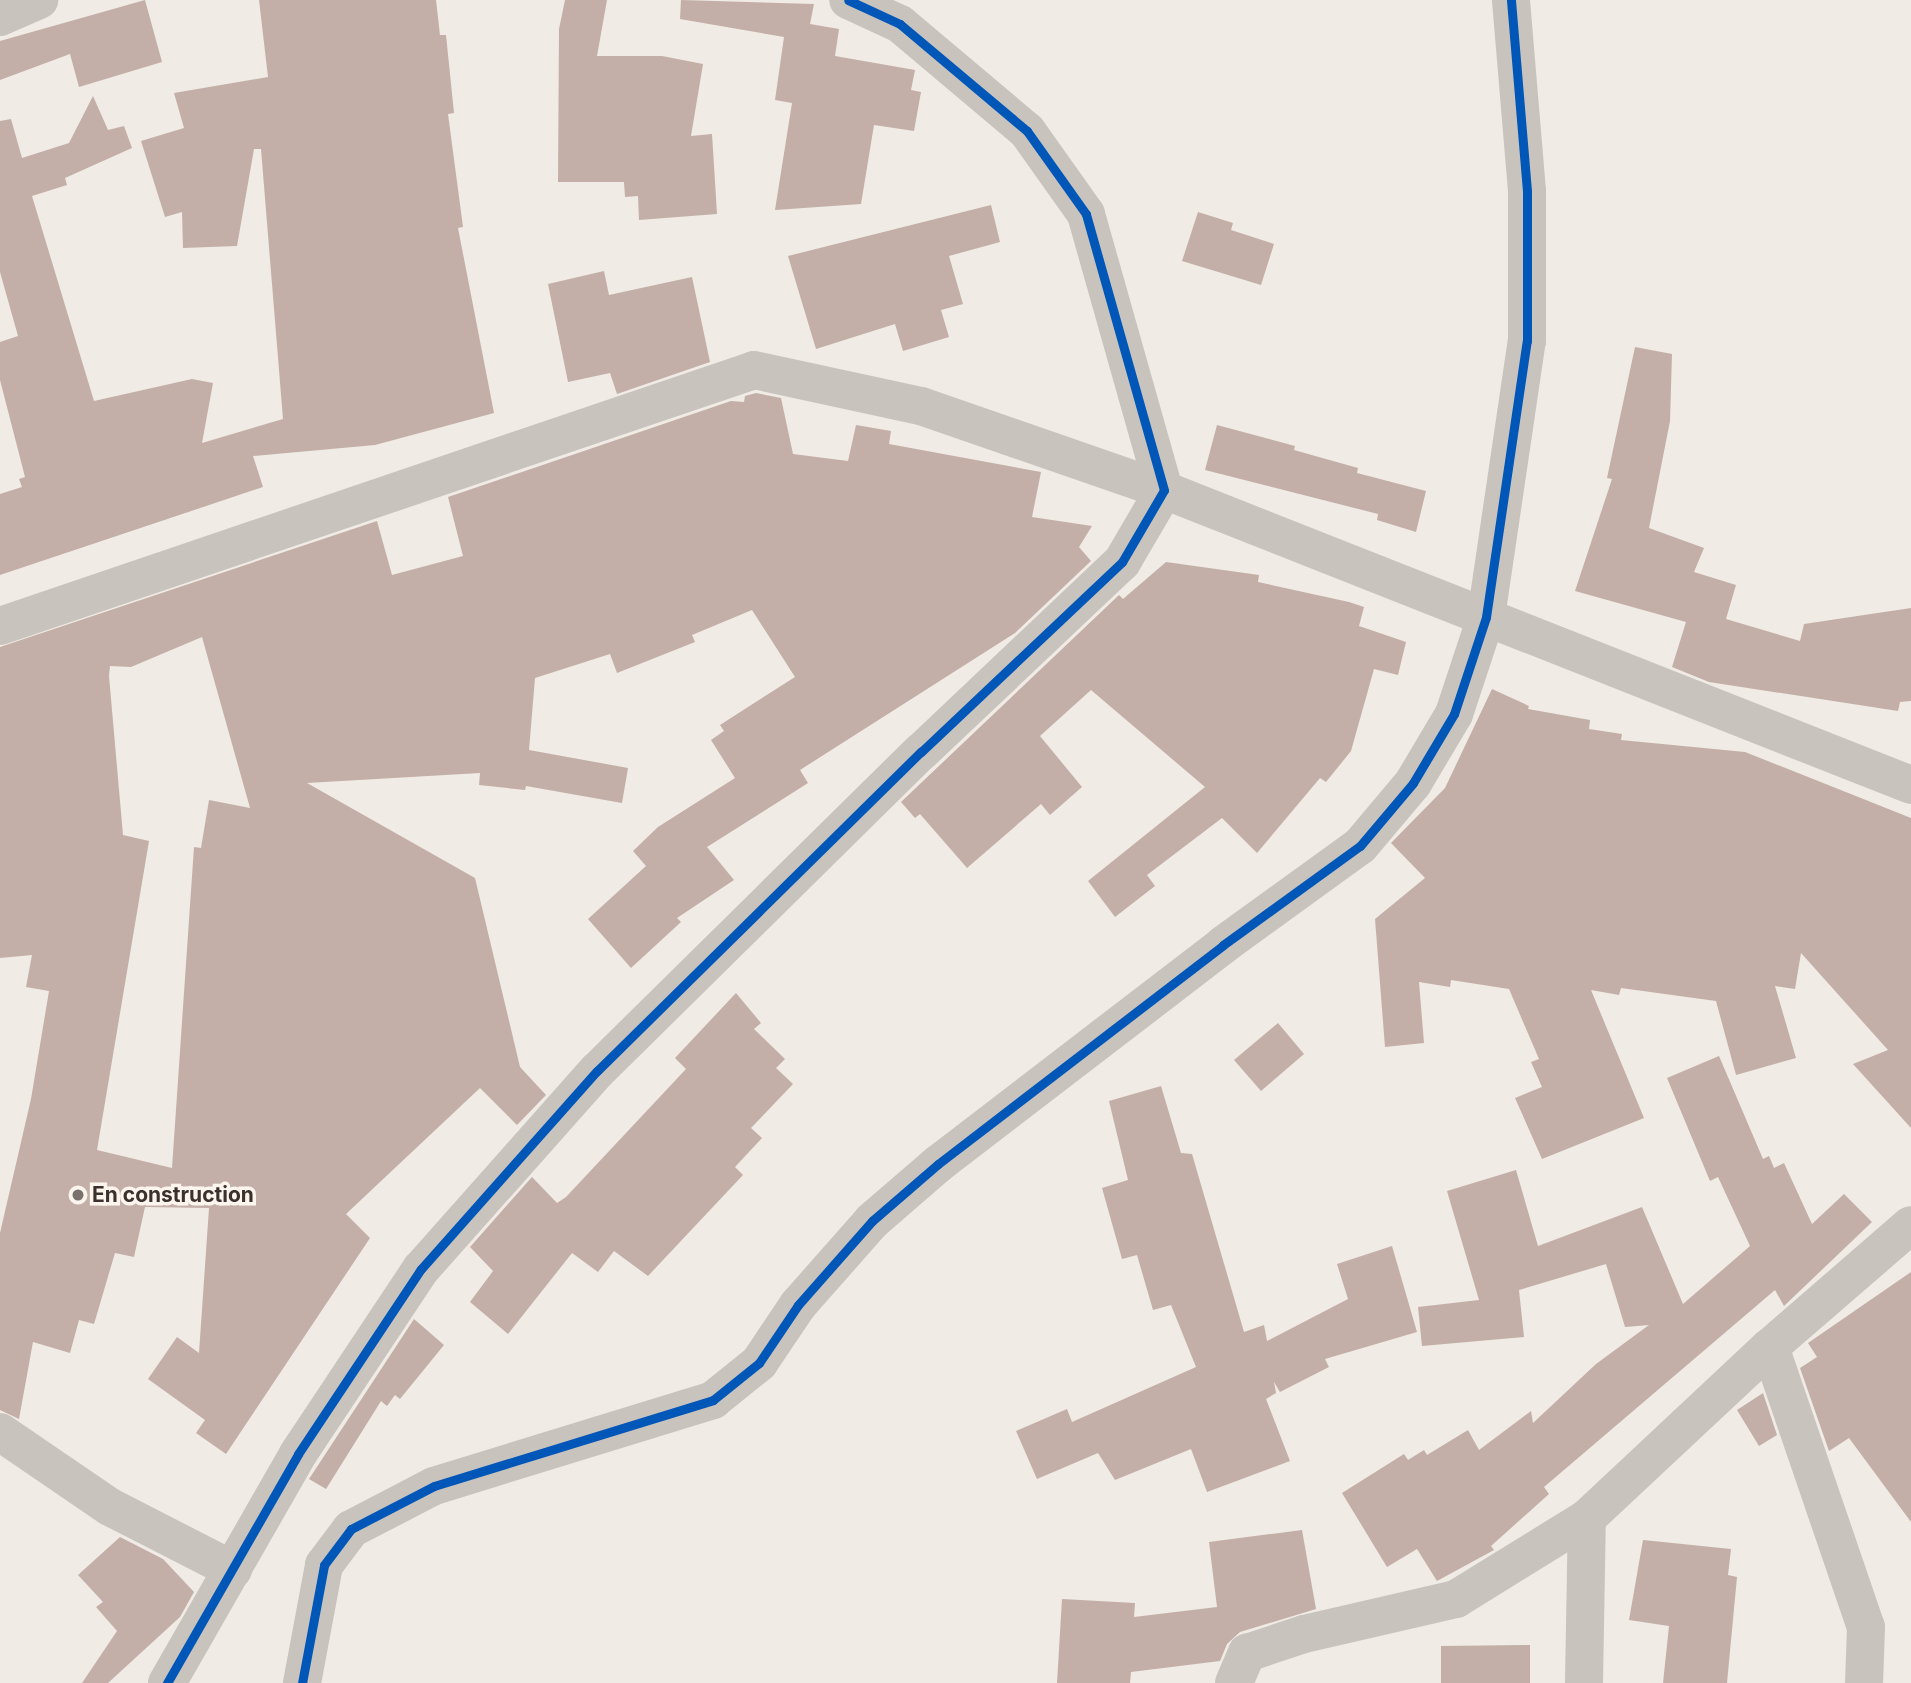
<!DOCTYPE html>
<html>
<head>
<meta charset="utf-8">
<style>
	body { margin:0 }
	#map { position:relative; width:1911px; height:1683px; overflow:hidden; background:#f0ebe5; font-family:Inter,sans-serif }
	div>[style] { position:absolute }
	.building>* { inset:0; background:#c3afa7 }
	.street>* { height:38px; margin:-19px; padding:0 19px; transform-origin:19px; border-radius:19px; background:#c9c3be }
	.cycleway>* { height:9px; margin:-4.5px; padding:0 4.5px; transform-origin:4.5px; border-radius:4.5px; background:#0057b8 }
	.dots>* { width:19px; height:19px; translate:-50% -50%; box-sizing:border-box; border:4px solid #fbf5ee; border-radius:50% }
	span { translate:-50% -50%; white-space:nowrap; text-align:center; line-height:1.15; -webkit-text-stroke:7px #fbf5ee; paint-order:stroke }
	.poi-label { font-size:21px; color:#3b302b; font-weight:700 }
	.left { translate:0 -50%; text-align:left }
</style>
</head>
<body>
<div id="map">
	<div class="building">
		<i style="clip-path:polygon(145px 0,162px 62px,79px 87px,70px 54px,0 80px,0 41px)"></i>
		<i style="clip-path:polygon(259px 0,436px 0,440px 35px,446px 35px,454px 113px,448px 114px,463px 227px,458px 228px,494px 413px,375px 445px,253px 456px,263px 487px,0 575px,0 494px,22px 487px,19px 479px,25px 477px,0 380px,0 342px,18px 336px,0 272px,0 121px,11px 119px,22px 158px,69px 143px,93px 96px,108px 130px,124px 126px,132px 148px,65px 178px,67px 185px,32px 196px,94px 401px,192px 379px,213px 383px,202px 443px,283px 419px,261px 149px,254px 149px,237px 246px,183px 248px,182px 212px,165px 217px,141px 141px,184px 128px,174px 93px,268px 77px)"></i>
		<i style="clip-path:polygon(565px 0,607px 0,597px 56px,662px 56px,703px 64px,691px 136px,712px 134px,717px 214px,639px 220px,638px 196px,625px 197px,624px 182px,558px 182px,559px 29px)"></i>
		<i style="clip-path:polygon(681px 0,814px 4px,810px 24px,839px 29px,835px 56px,915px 70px,911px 90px,921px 92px,914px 131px,874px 125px,861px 204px,775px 210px,792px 103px,775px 100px,784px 37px,680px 19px)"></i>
		<i style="clip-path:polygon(991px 205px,1000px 242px,949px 256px,963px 304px,941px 310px,949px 337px,903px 351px,895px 324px,816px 349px,788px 256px)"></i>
		<i style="clip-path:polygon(1198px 212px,1233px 223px,1231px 230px,1274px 244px,1261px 285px,1182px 261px)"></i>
		<i style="clip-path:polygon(604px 271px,609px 295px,692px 277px,710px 362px,617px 394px,610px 373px,568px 382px,548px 284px)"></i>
		<i style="clip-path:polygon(1635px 347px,1672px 354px,1670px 421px,1649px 528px,1704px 548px,1694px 572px,1736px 585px,1726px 619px,1800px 641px,1804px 624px,1911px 608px,1911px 701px,1900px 702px,1898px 711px,1709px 682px,1672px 667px,1686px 622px,1575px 591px,1612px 479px,1607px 478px)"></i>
		<i style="clip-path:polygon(evenodd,756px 393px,781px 398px,793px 454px,848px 461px,856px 425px,891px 431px,889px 444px,1041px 472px,1032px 517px,1092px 526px,1079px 547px,1091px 561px,1015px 633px,800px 770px,808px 783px,707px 847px,734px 880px,677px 918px,681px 922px,631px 968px,588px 919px,646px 866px,633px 851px,658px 827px,735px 778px,711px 740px,724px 731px,720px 725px,795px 677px,752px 610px,692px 635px,695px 642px,617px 673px,610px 654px,535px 678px,529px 750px,628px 768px,622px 803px,526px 786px,525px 790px,479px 785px,480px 773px,307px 783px,475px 878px,520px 1067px,546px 1095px,517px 1125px,480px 1088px,346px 1214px,370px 1238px,226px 1454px,196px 1433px,205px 1420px,148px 1379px,177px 1337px,199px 1353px,209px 1208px,145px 1207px,134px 1257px,115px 1253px,94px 1324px,79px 1320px,70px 1353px,33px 1342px,19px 1419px,0 1410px,0 1233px,31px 1099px,49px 991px,26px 987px,32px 955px,0 958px,0 647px,377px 521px,392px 575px,463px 556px,448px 497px,731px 401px,744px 402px,745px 396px,756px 393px,202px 637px,250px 808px,209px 800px,201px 848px,194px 847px,172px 1168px,97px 1150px,149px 841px,123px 835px,109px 676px,110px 666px,131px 667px,202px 637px)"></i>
		<i style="clip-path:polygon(1217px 425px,1295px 446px,1294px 450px,1358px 468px,1357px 473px,1426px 491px,1416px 532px,1377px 520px,1378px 514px,1205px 470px)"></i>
		<i style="clip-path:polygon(1166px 562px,1259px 575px,1258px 582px,1349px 602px,1364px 607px,1359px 626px,1406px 642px,1398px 675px,1374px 669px,1351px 751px,1326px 782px,1320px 778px,1257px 853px,1222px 818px,1147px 875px,1155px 886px,1115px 917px,1088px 881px,1205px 787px,1091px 690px,1040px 736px,1082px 787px,1050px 815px,1041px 804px,967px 868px,920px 814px,915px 818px,901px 802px,1119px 595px,1123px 599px)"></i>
		<i style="clip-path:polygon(1492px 689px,1529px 706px,1528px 709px,1590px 720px,1589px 729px,1622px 734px,1621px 740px,1745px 752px,1911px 818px,1911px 1128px,1853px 1064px,1888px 1050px,1801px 953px,1795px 989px,1775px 986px,1796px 1058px,1736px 1075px,1716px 1001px,1621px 988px,1619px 995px,1591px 990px,1644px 1118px,1542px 1159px,1515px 1098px,1542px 1087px,1531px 1062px,1539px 1059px,1509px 989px,1451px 980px,1450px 987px,1419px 982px,1424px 1043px,1385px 1047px,1375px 919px,1425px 878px,1391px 843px,1445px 788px)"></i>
		<i style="clip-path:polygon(736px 993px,761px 1023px,754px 1029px,785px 1059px,776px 1068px,793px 1084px,751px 1128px,762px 1138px,735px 1167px,743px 1175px,648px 1276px,614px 1251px,598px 1272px,572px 1253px,508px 1334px,470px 1302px,493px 1271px,470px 1247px,532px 1177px,557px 1203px,566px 1197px,686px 1069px,675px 1058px)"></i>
		<i style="clip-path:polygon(1278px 1023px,1304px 1054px,1261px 1091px,1234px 1060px)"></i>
		<i style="clip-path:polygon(1719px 1056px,1763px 1159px,1769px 1156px,1774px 1168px,1784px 1163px,1812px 1224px,1844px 1194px,1872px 1222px,1784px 1306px,1775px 1290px,1544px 1487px,1549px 1494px,1491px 1546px,1494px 1550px,1437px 1581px,1417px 1549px,1387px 1567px,1342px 1493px,1404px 1454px,1408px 1460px,1424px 1450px,1427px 1455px,1468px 1430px,1479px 1450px,1531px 1411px,1533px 1423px,1596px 1364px,1649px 1325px,1625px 1327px,1606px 1264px,1519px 1290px,1524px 1337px,1422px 1346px,1418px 1307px,1479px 1300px,1447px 1191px,1516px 1170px,1538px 1246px,1642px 1207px,1683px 1304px,1750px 1246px,1718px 1177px,1710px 1181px,1667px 1078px)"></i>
		<i style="clip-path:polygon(1161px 1086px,1181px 1153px,1192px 1154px,1244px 1332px,1264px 1325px,1267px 1341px,1348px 1299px,1337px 1264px,1392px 1246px,1417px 1332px,1325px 1359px,1329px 1367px,1280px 1392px,1274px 1382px,1276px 1393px,1266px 1399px,1290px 1461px,1207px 1492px,1191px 1449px,1115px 1480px,1098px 1453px,1037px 1479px,1016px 1431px,1067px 1409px,1072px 1422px,1196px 1367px,1171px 1305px,1153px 1310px,1137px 1255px,1122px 1259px,1102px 1188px,1128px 1180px,1109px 1101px)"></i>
		<i style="clip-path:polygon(1911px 1272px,1911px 1522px,1849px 1438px,1829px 1451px,1800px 1368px,1817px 1357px,1808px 1343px)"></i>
		<i style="clip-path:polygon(414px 1319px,444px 1345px,400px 1399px,395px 1395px,387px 1406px,381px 1401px,326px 1489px,309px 1479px)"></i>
		<i style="clip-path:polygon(1763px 1393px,1777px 1435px,1759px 1446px,1737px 1410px)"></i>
		<i style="clip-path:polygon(1302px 1530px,1316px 1609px,1240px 1632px,1227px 1644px,1220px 1661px,1131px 1672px,1130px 1683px,1057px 1683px,1062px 1599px,1135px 1603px,1134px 1617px,1217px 1607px,1209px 1542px)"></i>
		<i style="clip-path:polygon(120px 1537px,163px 1559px,194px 1592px,180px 1617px,108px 1683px,82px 1683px,117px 1631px,96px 1607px,103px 1602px,78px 1575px)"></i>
		<i style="clip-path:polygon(1643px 1540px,1731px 1549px,1728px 1575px,1737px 1577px,1727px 1683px,1663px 1683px,1669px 1626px,1629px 1620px)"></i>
		<i style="clip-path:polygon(1530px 1645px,1530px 1683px,1441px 1683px,1441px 1646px)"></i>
	</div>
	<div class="street">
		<i style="left:0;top:17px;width:43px;rotate:-23.6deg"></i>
		<i style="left:0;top:626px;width:796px;rotate:-18.75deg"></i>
		<i style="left:754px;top:370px;width:171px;rotate:12.2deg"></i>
		<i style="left:921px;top:406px;width:257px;rotate:19.1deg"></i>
		<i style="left:1164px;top:490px;width:803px;rotate:21.55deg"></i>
		<i style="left:1770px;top:1347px;width:296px;rotate:71.1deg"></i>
		<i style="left:1866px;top:1627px;width:56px;rotate:92deg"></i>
		<i style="left:0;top:1432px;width:133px;rotate:34.3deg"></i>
		<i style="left:110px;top:1507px;width:138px;rotate:27.1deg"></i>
		<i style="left:167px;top:1683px;width:264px;rotate:-60.2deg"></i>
		<i style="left:298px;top:1454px;width:222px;rotate:-56.4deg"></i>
		<i style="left:421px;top:1269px;width:265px;rotate:-48.4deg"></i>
		<i style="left:597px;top:1071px;width:455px;rotate:-44.6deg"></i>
		<i style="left:921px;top:752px;width:277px;rotate:-43.4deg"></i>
		<i style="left:1122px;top:562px;width:83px;rotate:-59.7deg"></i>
		<i style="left:1164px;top:490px;width:287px;rotate:-105.8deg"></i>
		<i style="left:1086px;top:214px;width:102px;rotate:-125.4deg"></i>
		<i style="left:1027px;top:131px;width:166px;rotate:-139.9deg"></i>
		<i style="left:900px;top:24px;width:57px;rotate:-155.2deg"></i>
		<i style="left:302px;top:1683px;width:120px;rotate:-79.4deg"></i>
		<i style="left:324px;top:1565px;width:45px;rotate:-53.1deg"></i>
		<i style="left:351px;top:1529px;width:93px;rotate:-27.4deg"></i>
		<i style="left:434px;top:1486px;width:292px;rotate:-17.1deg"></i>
		<i style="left:713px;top:1400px;width:59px;rotate:-38.8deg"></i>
		<i style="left:759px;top:1363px;width:70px;rotate:-56.1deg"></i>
		<i style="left:798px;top:1305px;width:112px;rotate:-48.6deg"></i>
		<i style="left:872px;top:1221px;width:87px;rotate:-40.8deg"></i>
		<i style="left:938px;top:1164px;width:359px;rotate:-37.5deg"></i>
		<i style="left:1223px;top:945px;width:169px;rotate:-35.9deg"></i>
		<i style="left:1360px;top:846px;width:82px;rotate:-49.9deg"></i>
		<i style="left:1413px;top:783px;width:80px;rotate:-59.3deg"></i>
		<i style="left:1454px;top:714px;width:102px;rotate:-71.7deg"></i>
		<i style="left:1486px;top:617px;width:279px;rotate:-81.6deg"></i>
		<i style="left:1527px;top:341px;width:150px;rotate:-90deg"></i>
		<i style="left:1527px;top:191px;width:192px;rotate:-94.8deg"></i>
		<i style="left:1234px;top:1683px;width:33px;rotate:-67deg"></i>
		<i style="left:1247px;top:1653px;width:60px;rotate:-18.4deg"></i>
		<i style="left:1304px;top:1634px;width:156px;rotate:-13deg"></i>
		<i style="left:1456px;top:1599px;width:154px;rotate:-31.7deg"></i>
		<i style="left:1587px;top:1518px;width:250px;rotate:-43.1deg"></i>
		<i style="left:1770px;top:1347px;width:186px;rotate:-40.9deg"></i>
		<i style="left:1584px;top:1683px;width:165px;rotate:-89deg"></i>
	</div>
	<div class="cycleway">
		<i style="left:167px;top:1683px;width:264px;rotate:-60.2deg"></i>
		<i style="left:298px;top:1454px;width:222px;rotate:-56.4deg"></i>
		<i style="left:421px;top:1269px;width:265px;rotate:-48.4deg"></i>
		<i style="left:597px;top:1071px;width:455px;rotate:-44.6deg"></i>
		<i style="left:921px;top:752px;width:277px;rotate:-43.4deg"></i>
		<i style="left:1122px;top:562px;width:83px;rotate:-59.7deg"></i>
		<i style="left:1164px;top:490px;width:287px;rotate:-105.8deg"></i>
		<i style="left:1086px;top:214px;width:102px;rotate:-125.4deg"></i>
		<i style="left:1027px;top:131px;width:166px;rotate:-139.9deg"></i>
		<i style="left:900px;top:24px;width:57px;rotate:-155.2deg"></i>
		<i style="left:302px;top:1683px;width:120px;rotate:-79.4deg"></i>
		<i style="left:324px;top:1565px;width:45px;rotate:-53.1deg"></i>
		<i style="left:351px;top:1529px;width:93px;rotate:-27.4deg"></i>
		<i style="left:434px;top:1486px;width:292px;rotate:-17.1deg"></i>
		<i style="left:713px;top:1400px;width:59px;rotate:-38.8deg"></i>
		<i style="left:759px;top:1363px;width:70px;rotate:-56.1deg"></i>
		<i style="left:798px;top:1305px;width:112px;rotate:-48.6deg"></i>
		<i style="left:872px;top:1221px;width:87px;rotate:-40.8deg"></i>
		<i style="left:938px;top:1164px;width:359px;rotate:-37.5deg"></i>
		<i style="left:1223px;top:945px;width:169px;rotate:-35.9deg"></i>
		<i style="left:1360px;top:846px;width:82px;rotate:-49.9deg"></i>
		<i style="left:1413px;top:783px;width:80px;rotate:-59.3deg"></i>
		<i style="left:1454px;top:714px;width:102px;rotate:-71.7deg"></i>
		<i style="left:1486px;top:617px;width:279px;rotate:-81.6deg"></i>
		<i style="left:1527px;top:341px;width:150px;rotate:-90deg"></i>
		<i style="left:1527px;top:191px;width:192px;rotate:-94.8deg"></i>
	</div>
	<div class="dots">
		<i style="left:78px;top:1195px;background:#7a716c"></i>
	</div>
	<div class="poi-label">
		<span class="left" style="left:92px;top:1195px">En construction</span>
	</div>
</div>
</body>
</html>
